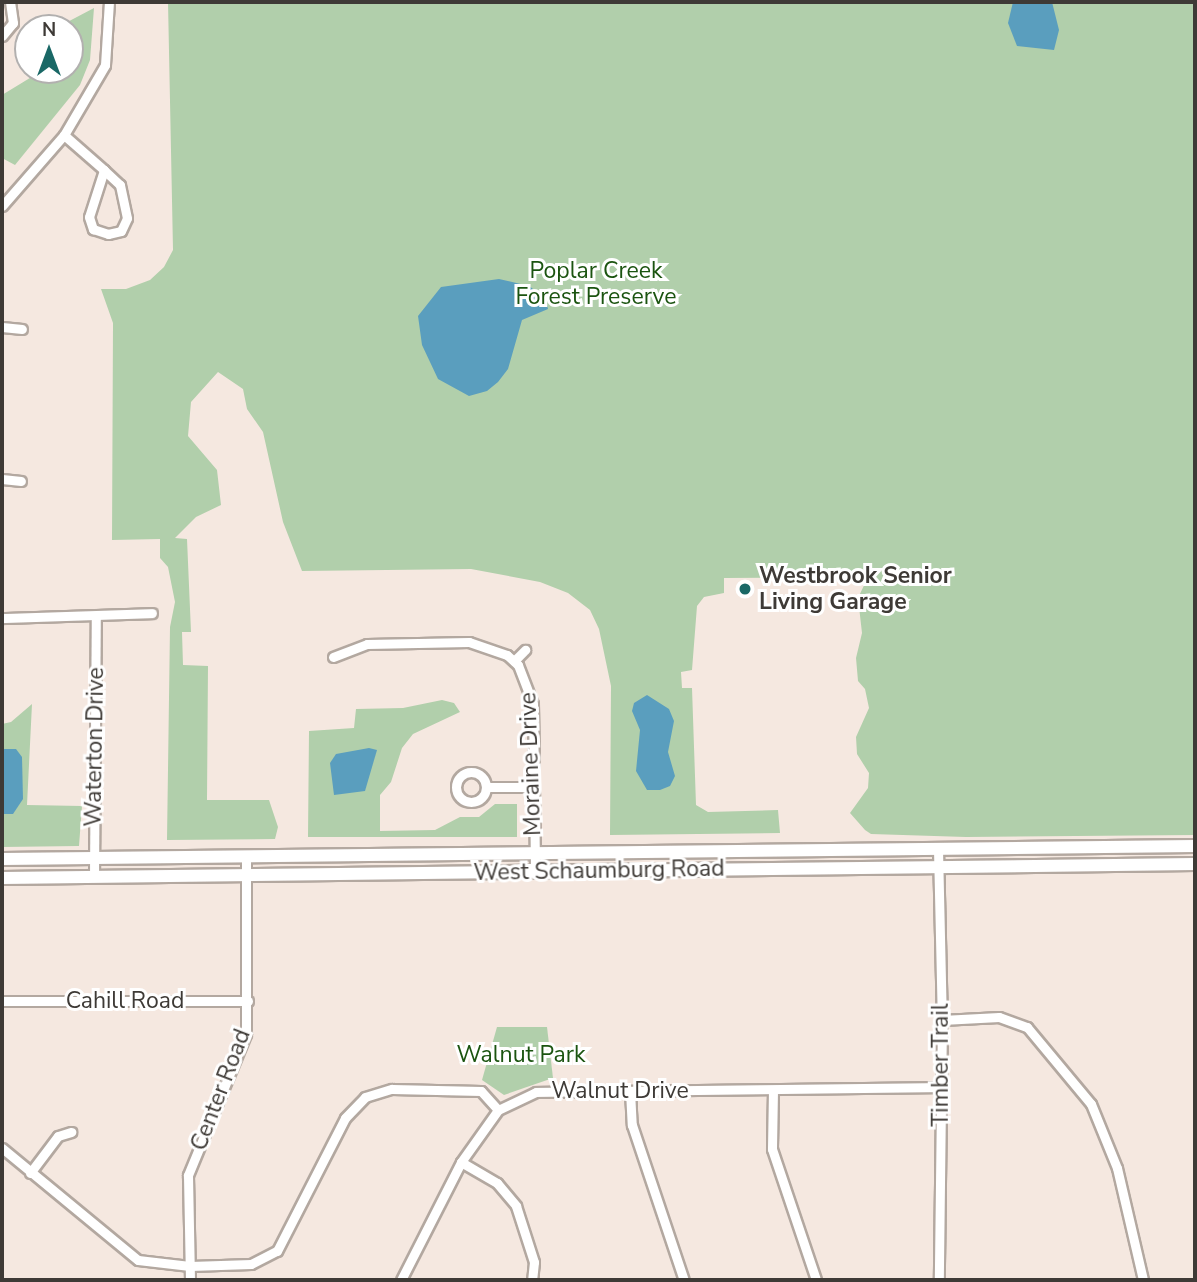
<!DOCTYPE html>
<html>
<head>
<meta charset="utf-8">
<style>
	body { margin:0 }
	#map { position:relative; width:1197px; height:1282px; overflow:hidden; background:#f5e8e0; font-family:"Nunito Sans",sans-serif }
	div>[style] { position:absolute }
	.green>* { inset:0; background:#b1cfab }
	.water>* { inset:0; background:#5a9ebe }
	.roads { filter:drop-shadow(2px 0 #b3a8a0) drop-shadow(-2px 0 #b3a8a0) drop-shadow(0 2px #b3a8a0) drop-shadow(0 -2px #b3a8a0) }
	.street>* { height:9px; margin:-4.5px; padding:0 4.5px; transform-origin:4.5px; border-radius:4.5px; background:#fff }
	.street>.ring { margin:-4.5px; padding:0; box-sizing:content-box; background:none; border:9px solid #fff; border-radius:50% }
	.secondary>* { height:12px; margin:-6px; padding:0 6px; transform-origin:6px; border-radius:6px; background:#fff }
	.dots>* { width:19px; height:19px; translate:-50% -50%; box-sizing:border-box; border:4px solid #fff; border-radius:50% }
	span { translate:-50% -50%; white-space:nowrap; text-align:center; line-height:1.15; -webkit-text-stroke:6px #fff; paint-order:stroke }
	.park-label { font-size:23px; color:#1b5410 }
	.poi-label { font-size:23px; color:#3e3a36; font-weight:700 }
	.left { translate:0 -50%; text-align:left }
	.street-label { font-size:23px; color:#3e3a36 }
	.frame { position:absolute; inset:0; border:4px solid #3e3a36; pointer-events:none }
	.north { position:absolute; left:14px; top:14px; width:70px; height:70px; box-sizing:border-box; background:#fff; border:2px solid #b2b0af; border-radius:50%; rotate:0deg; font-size:19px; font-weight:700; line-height:28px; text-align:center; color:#3e3a36 }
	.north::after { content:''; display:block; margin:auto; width:24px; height:32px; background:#1a6866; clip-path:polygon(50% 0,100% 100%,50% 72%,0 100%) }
</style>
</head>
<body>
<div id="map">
	<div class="green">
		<i style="clip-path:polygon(168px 2px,1195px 2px,1195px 835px,966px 837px,871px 834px,865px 830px,850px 813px,868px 788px,869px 773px,857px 754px,856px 737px,869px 708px,865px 689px,858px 681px,856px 658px,862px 633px,858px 598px,868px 577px,724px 578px,724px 593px,704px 597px,697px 606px,692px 670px,681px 672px,682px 688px,692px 688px,696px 805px,708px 812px,778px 810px,780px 833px,610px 835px,611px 686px,599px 629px,590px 610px,568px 593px,540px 582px,471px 569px,302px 571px,283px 522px,263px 432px,247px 409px,243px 389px,218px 372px,191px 402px,188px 436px,217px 470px,221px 505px,196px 517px,175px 538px,187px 539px,191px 632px,182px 632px,183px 665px,208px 666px,207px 800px,269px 800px,278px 827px,275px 839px,167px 840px,170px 627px,175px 602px,168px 567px,160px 558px,160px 539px,112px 540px,113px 323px,101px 289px,126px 289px,150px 280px,164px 267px,173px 250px)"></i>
		<i style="clip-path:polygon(94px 8px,90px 60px,80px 85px,15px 165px,2px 158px,2px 95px,43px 70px,70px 70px,70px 28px,56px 28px)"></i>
		<i style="clip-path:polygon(442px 700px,454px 703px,460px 712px,413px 734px,402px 748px,391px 782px,380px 795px,380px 831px,435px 830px,460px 817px,479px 817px,495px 804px,517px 804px,517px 837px,308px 837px,309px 731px,354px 728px,356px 709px,403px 708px)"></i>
		<i style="clip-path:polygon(32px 704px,27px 805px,82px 806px,79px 846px,2px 847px,2px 724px,11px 722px)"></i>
		<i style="clip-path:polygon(497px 1027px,547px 1027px,553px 1078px,504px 1095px,482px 1080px)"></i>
	</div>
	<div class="water">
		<i style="clip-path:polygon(1013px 2px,1052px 2px,1059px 30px,1054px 50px,1017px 46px,1008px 23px)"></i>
		<i style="clip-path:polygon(499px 279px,529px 286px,545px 298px,548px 309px,522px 320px,508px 369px,498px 382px,487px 391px,469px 396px,438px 379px,422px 345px,418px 316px,441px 287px)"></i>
		<i style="clip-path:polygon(647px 695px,669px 709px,674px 721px,668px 752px,675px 776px,670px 786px,660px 790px,647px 790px,636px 771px,640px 730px,632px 711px,634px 703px)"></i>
		<i style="clip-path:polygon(369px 748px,377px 750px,365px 791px,334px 795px,330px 763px,336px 754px)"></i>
		<i style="clip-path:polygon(2px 749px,16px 749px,22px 757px,23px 799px,13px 814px,2px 814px)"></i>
	</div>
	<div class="roads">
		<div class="street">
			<i style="left:2px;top:36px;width:17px;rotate:-50deg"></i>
			<i style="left:13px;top:23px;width:21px;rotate:-98deg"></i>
			<i style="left:64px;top:135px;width:53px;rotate:41.2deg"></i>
			<i style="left:104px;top:170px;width:49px;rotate:107.7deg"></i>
			<i style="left:89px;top:217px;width:13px;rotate:72deg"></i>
			<i style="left:93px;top:229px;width:16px;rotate:18deg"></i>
			<i style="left:108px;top:234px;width:13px;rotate:-13deg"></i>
			<i style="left:121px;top:231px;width:14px;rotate:-65deg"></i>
			<i style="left:127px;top:218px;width:34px;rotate:-102deg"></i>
			<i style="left:120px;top:185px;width:22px;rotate:-137deg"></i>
			<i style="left:2px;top:206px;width:94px;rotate:-48.9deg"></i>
			<i style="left:64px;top:135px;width:81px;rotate:-59.6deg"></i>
			<i style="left:105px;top:65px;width:63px;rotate:-86.4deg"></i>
			<i style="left:2px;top:327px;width:20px;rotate:6deg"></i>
			<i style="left:2px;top:479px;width:19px;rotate:6deg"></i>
			<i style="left:2px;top:618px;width:150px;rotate:-1.9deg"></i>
			<i style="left:333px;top:657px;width:36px;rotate:-21deg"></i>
			<i style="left:367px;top:644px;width:102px;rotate:-1.1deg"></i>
			<i style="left:469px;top:642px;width:40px;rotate:18.9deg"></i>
			<i style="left:507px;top:655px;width:15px;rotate:42deg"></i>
			<i style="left:518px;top:665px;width:42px;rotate:69deg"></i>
			<i style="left:533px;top:704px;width:167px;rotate:89.3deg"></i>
			<i style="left:514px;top:661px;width:16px;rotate:-45deg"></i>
			<i class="ring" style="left:456px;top:772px;width:21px;height:21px"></i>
			<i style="left:486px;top:787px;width:48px"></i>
			<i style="left:938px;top:849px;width:171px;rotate:88.7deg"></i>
			<i style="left:942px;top:1020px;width:260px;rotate:90.7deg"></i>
			<i style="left:94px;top:876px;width:259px;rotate:-89.6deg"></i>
			<i style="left:2px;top:1001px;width:246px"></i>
			<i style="left:942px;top:1020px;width:57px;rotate:-3deg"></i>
			<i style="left:999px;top:1017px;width:30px;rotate:20deg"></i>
			<i style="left:1027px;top:1027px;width:100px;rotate:50.3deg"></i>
			<i style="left:1091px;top:1104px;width:69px;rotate:67.9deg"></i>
			<i style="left:1117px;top:1168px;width:115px;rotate:76.9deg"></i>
			<i style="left:773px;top:1090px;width:59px;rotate:91deg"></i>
			<i style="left:772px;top:1149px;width:138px;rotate:71.4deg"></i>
			<i style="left:630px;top:1091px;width:34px;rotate:87deg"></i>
			<i style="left:632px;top:1125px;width:163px;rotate:71.5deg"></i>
			<i style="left:2px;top:1148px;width:176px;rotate:39.5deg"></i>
			<i style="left:138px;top:1260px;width:52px;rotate:6.6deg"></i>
			<i style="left:190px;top:1266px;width:61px;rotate:-1.9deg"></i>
			<i style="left:251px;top:1264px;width:29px;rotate:-27deg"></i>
			<i style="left:277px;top:1251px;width:149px;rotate:-62.9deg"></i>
			<i style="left:345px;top:1118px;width:29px;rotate:-46deg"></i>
			<i style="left:365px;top:1097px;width:28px;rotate:-17deg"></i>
			<i style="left:392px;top:1089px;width:89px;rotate:1.3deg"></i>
			<i style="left:481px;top:1091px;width:25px;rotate:48deg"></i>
			<i style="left:461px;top:1162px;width:42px;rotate:30.3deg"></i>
			<i style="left:497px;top:1183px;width:30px;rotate:50deg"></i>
			<i style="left:516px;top:1206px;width:59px;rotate:72.2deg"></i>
			<i style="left:534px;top:1262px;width:18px;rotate:96deg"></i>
			<i style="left:30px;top:1173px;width:46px;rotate:-52.9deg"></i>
			<i style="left:58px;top:1136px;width:14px;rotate:-17deg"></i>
			<i style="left:190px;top:1280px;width:105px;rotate:-91.1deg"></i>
			<i style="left:188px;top:1175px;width:152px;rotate:-67.6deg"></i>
			<i style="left:246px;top:1034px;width:177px;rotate:-90deg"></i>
			<i style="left:401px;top:1280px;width:132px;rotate:-63deg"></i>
			<i style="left:461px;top:1162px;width:64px;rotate:-54.6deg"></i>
			<i style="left:498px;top:1110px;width:42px;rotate:-25.3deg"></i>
			<i style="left:536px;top:1092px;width:406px;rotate:-0.7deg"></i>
		</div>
		<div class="secondary">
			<i style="left:2px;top:859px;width:1193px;rotate:-0.62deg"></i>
			<i style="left:2px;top:878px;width:1193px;rotate:-0.67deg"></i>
		</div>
	</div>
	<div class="dots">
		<i style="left:745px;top:589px;background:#1a6866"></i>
	</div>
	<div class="park-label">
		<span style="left:596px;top:284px">Poplar Creek<br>Forest Preserve</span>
		<span style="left:521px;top:1055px">Walnut Park</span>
	</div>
	<div class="poi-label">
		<span class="left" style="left:759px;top:589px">Westbrook Senior<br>Living Garage</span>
	</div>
	<div class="street-label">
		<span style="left:95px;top:747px;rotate:-89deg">Waterton Drive</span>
		<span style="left:531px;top:764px;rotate:-92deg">Moraine Drive</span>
		<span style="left:599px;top:871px;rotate:-1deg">West Schaumburg Road</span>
		<span style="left:125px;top:1001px">Cahill Road</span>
		<span style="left:941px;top:1065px;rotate:-90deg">Timber Trail</span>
		<span style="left:221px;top:1090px;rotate:-69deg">Center Road</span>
		<span style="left:620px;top:1091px">Walnut Drive</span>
	</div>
	<div class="frame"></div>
	<div class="north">N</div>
</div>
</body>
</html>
